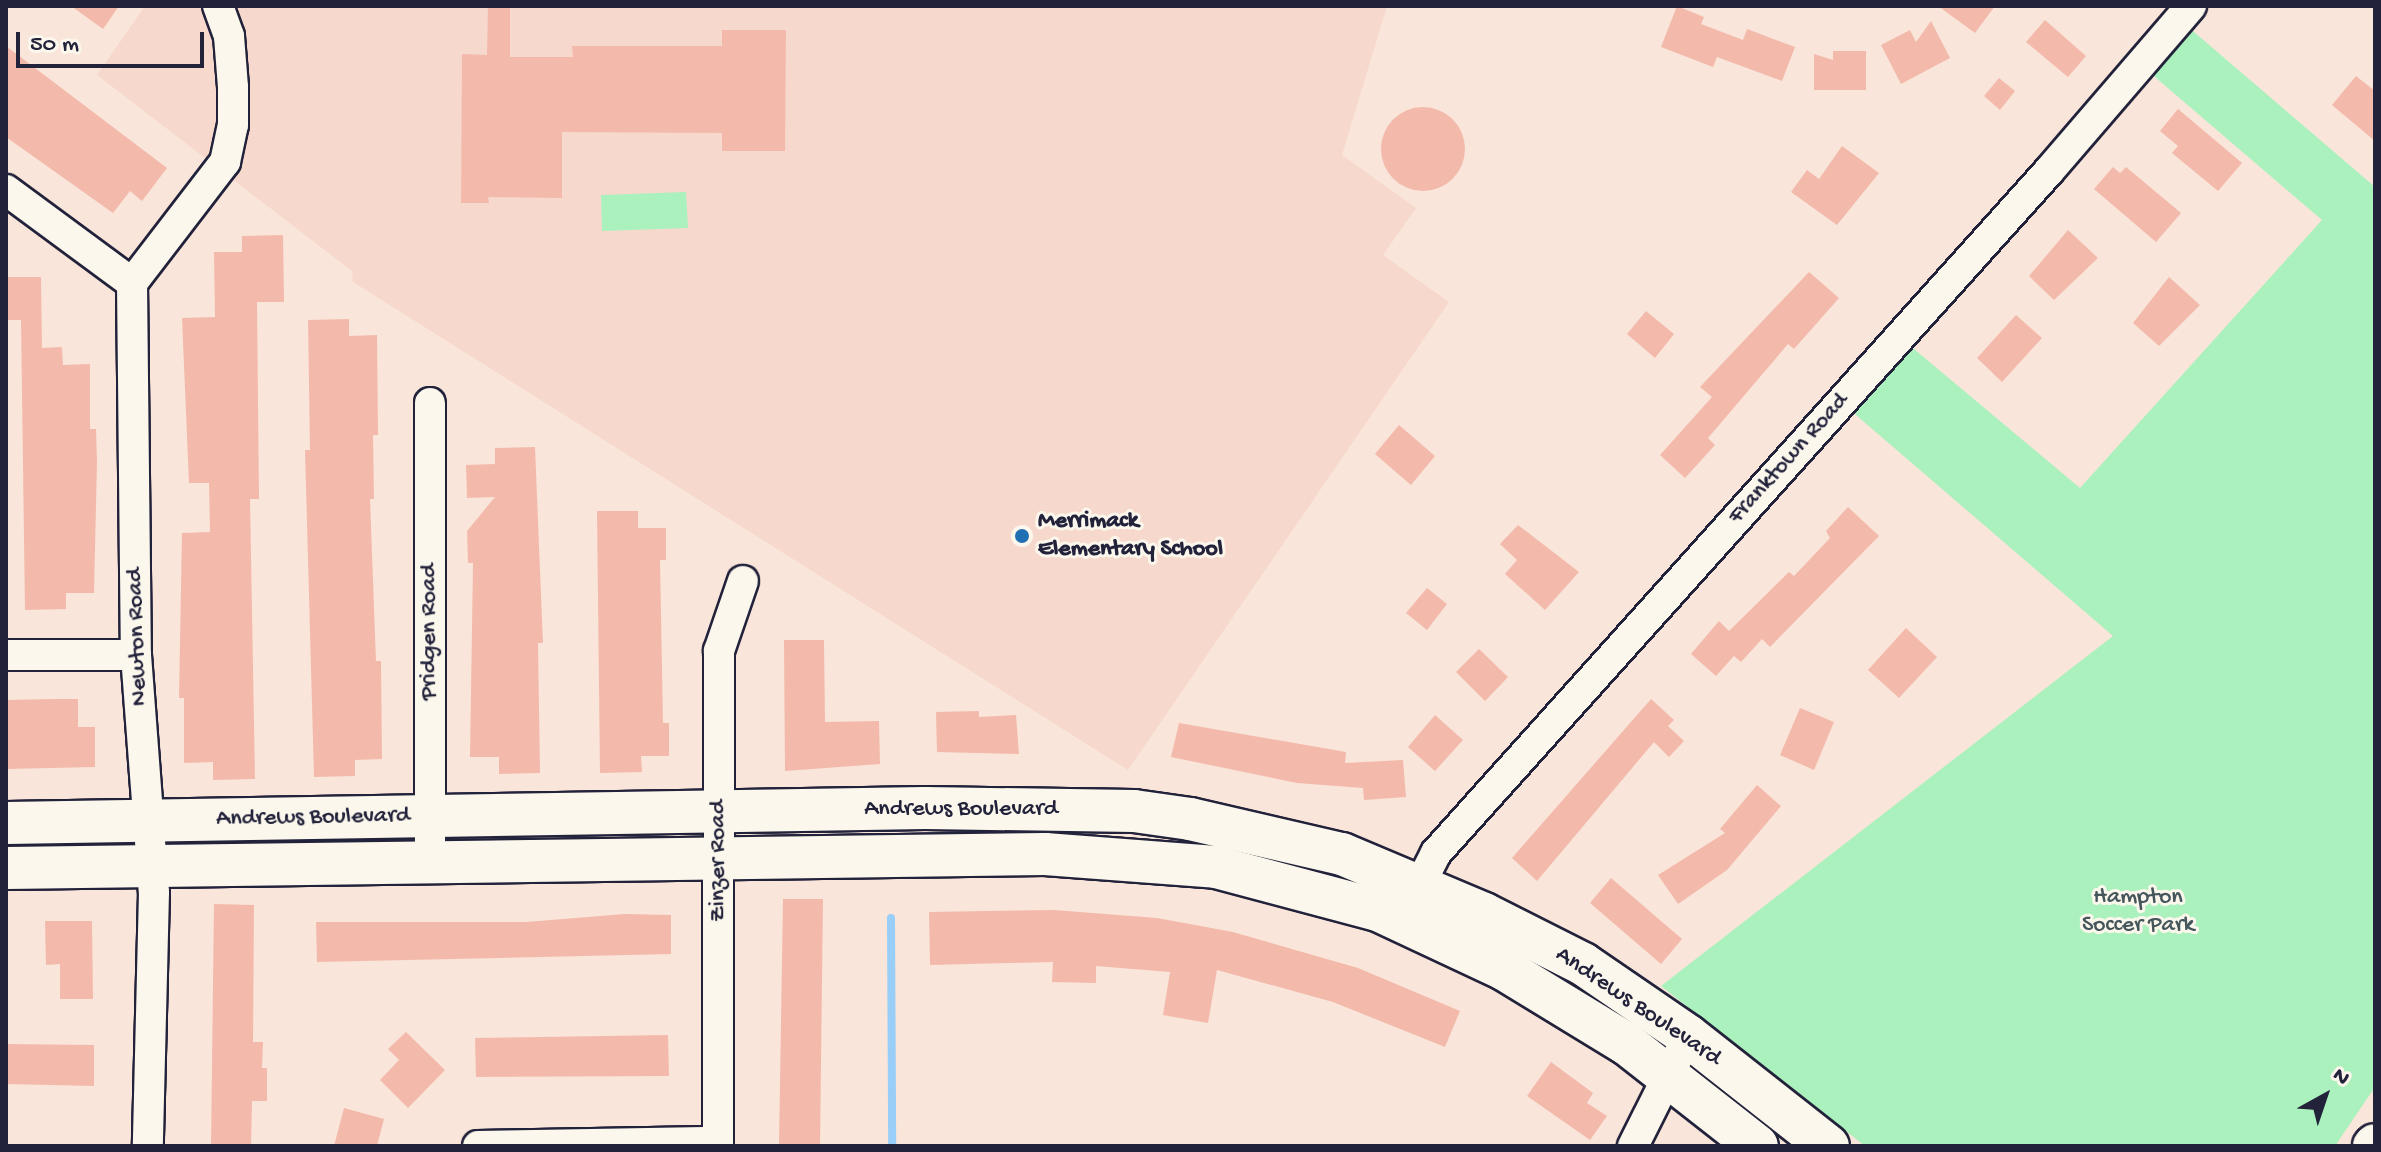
<!DOCTYPE html>
<html>
<head>
<meta charset="utf-8">
<style>
	body { margin:0 }
	#map { position:relative; width:2381px; height:1152px; overflow:hidden; background:#f9e5d9; font-family:"Gochi Hand",sans-serif }
	div>[style] { position:absolute }
	.built>* { inset:0; background:#f7d8cc }
	.green>* { inset:0; background:#aaf1bd }
	.stream>* { height:8px; margin:-4px; padding:0 4px; transform-origin:4px; border-radius:4px; background:#98cef7 }
	.building>* { inset:0; background:#f3baac }
	.round { border-radius:50% }
	.roads { filter:drop-shadow(2px 0 #22223b) drop-shadow(-2px 0 #22223b) drop-shadow(0 2px #22223b) drop-shadow(0 -2px #22223b) }
	.street>* { height:30px; margin:-15px; padding:0 15px; transform-origin:15px; border-radius:15px; background:#fbf7ec }
	.secondary>* { height:42px; margin:-21px; padding:0 21px; transform-origin:21px; border-radius:21px; background:#fbf7ec }
	.dots>* { width:22px; height:22px; translate:-50% -50%; box-sizing:border-box; border:4px solid #fbf7ec; border-radius:50% }
	span { translate:-50% -50%; white-space:nowrap; text-align:center; line-height:1.15; -webkit-text-stroke:6px #fbf7ec; paint-order:stroke }
	.street-label { font-size:24px; color:#22223b }
	.poi-label { font-size:24px; color:#22223b; font-weight:700 }
	.left { translate:0 -50%; text-align:left }
	.park-label { font-size:24px; color:#44565c }
	.frame { position:absolute; inset:0; border:8px solid #22223b; pointer-events:none }
	.north { position:absolute; left:2285px; top:1056px; width:80px; height:80px; -webkit-text-stroke:6px #fbf7ec; paint-order:stroke; rotate:40deg; font-size:22px; font-weight:700; line-height:32px; text-align:center; color:#22223b }
	.north::after { content:''; display:block; margin:auto; width:28px; height:36px; background:#22223b; clip-path:polygon(50% 0,100% 100%,50% 72%,0 100%) }
	.scale { position:absolute; left:16px; top:32px; width:188px; height:36px; box-sizing:border-box; border:4px solid #22223b; border-top:0; padding-left:10px; font-size:24px; line-height:28px; white-space:nowrap; color:#22223b; -webkit-text-stroke:6px #fbf7ec; paint-order:stroke }
</style>
</head>
<body>
<div id="map">
	<div class="built">
		<i style="clip-path:polygon(145px 6px,1387px 6px,1342px 155px,1416px 208px,1383px 255px,1449px 302px,1128px 770px,353px 282px,352px 271px,97px 75px)"></i>
	</div>
	<div class="green">
		<i style="clip-path:polygon(2187px 26px,2375px 187px,2375px 1087px,2335px 1146px,1865px 1146px,1661px 986px,2113px 636px,1849px 409px,1908px 344px,2080px 488px,2322px 220px,2148px 71px)"></i>
		<i style="clip-path:polygon(686px 192px,688px 228px,602px 231px,601px 195px)"></i>
	</div>
	<div class="stream">
		<i style="left:891px;top:918px;width:228px;rotate:89.7deg"></i>
	</div>
	<div class="building">
		<i style="clip-path:polygon(71px 6px,119px 6px,103px 29px)"></i>
		<i style="clip-path:polygon(488px 6px,510px 6px,510px 57px,573px 57px,572px 46px,722px 46px,722px 30px,786px 30px,785px 151px,722px 151px,722px 133px,562px 132px,562px 198px,488px 197px,489px 203px,461px 203px,462px 54px,487px 55px)"></i>
		<i style="clip-path:polygon(1677px 6px,1704px 17px,1701px 24px,1743px 40px,1747px 29px,1795px 47px,1782px 81px,1717px 57px,1713px 67px,1661px 47px)"></i>
		<i style="clip-path:polygon(1938px 6px,1995px 6px,1975px 33px)"></i>
		<i style="clip-path:polygon(2045px 20px,2086px 56px,2068px 77px,2026px 42px)"></i>
		<i style="clip-path:polygon(1931px 21px,1950px 58px,1901px 84px,1881px 45px,1910px 30px,1916px 42px)"></i>
		<i style="clip-path:polygon(6px 46px,167px 168px,142px 201px,130px 191px,113px 213px,6px 137px)"></i>
		<i style="clip-path:polygon(1833px 51px,1866px 51px,1866px 90px,1814px 90px,1814px 54px,1833px 60px)"></i>
		<i style="clip-path:polygon(2356px 76px,2375px 91px,2375px 141px,2332px 105px)"></i>
		<i style="clip-path:polygon(1999px 78px,2015px 91px,2000px 110px,1984px 96px)"></i>
		<i class="round" style="left:1381px;top:107px;width:84px;height:84px"></i>
		<i style="clip-path:polygon(2178px 109px,2242px 163px,2218px 191px,2172px 153px,2178px 146px,2160px 131px)"></i>
		<i style="clip-path:polygon(1842px 146px,1879px 173px,1837px 225px,1791px 192px,1807px 170px,1819px 179px)"></i>
		<i style="clip-path:polygon(2113px 167px,2120px 173px,2126px 167px,2181px 213px,2156px 242px,2094px 189px)"></i>
		<i style="clip-path:polygon(2068px 230px,2098px 258px,2054px 300px,2029px 276px)"></i>
		<i style="clip-path:polygon(283px 235px,284px 302px,257px 302px,259px 499px,250px 499px,255px 779px,213px 780px,213px 762px,184px 763px,184px 698px,179px 698px,182px 533px,210px 532px,209px 483px,189px 483px,182px 318px,215px 317px,214px 252px,242px 252px,242px 236px)"></i>
		<i style="clip-path:polygon(1809px 272px,1839px 298px,1794px 349px,1788px 344px,1708px 438px,1715px 445px,1685px 478px,1660px 455px,1712px 397px,1700px 387px)"></i>
		<i style="clip-path:polygon(6px 277px,41px 277px,42px 348px,62px 347px,63px 365px,90px 364px,90px 429px,96px 429px,97px 462px,94px 593px,66px 593px,66px 609px,25px 610px,21px 320px,6px 320px)"></i>
		<i style="clip-path:polygon(2169px 277px,2200px 305px,2159px 346px,2133px 323px)"></i>
		<i style="clip-path:polygon(1646px 311px,1674px 334px,1655px 358px,1627px 334px)"></i>
		<i style="clip-path:polygon(2016px 315px,2042px 338px,2002px 382px,1977px 358px)"></i>
		<i style="clip-path:polygon(349px 319px,349px 336px,377px 335px,378px 435px,373px 435px,374px 499px,370px 499px,376px 661px,381px 661px,382px 759px,355px 760px,355px 776px,314px 777px,305px 450px,310px 450px,308px 320px)"></i>
		<i style="clip-path:polygon(1399px 425px,1435px 456px,1411px 485px,1375px 454px)"></i>
		<i style="clip-path:polygon(535px 447px,543px 643px,538px 643px,540px 773px,499px 774px,499px 757px,470px 757px,473px 563px,468px 563px,467px 531px,495px 497px,467px 498px,466px 465px,495px 464px,495px 448px)"></i>
		<i style="clip-path:polygon(1848px 507px,1879px 536px,1770px 647px,1762px 639px,1741px 662px,1734px 656px,1716px 676px,1691px 654px,1719px 621px,1729px 631px,1789px 572px,1794px 576px,1830px 538px,1826px 531px)"></i>
		<i style="clip-path:polygon(597px 511px,638px 511px,638px 528px,666px 528px,666px 560px,660px 560px,663px 723px,669px 723px,669px 756px,641px 756px,642px 772px,600px 773px)"></i>
		<i style="clip-path:polygon(1518px 525px,1579px 572px,1545px 610px,1505px 574px,1517px 560px,1500px 544px)"></i>
		<i style="clip-path:polygon(1427px 588px,1447px 604px,1427px 630px,1406px 613px)"></i>
		<i style="clip-path:polygon(1906px 628px,1937px 657px,1899px 698px,1868px 670px)"></i>
		<i style="clip-path:polygon(784px 640px,824px 640px,825px 722px,879px 721px,880px 764px,785px 771px)"></i>
		<i style="clip-path:polygon(1479px 649px,1508px 677px,1485px 701px,1456px 672px)"></i>
		<i style="clip-path:polygon(57px 699px,78px 699px,78px 727px,95px 727px,95px 767px,6px 769px,6px 700px)"></i>
		<i style="clip-path:polygon(1651px 699px,1674px 720px,1668px 726px,1684px 741px,1669px 757px,1654px 742px,1537px 881px,1512px 858px)"></i>
		<i style="clip-path:polygon(1800px 708px,1834px 722px,1814px 770px,1780px 755px)"></i>
		<i style="clip-path:polygon(979px 711px,979px 717px,1016px 715px,1019px 754px,937px 752px,936px 712px)"></i>
		<i style="clip-path:polygon(1435px 715px,1463px 740px,1435px 771px,1408px 747px)"></i>
		<i style="clip-path:polygon(1179px 723px,1346px 752px,1345px 763px,1403px 760px,1406px 797px,1364px 800px,1363px 788px,1297px 783px,1171px 757px)"></i>
		<i style="clip-path:polygon(1757px 785px,1781px 806px,1727px 870px,1678px 904px,1658px 875px,1725px 833px,1720px 829px)"></i>
		<i style="clip-path:polygon(1611px 878px,1682px 939px,1661px 964px,1590px 903px)"></i>
		<i style="clip-path:polygon(783px 899px,823px 899px,820px 1146px,779px 1146px)"></i>
		<i style="clip-path:polygon(214px 904px,254px 905px,253px 1042px,263px 1042px,262px 1068px,267px 1068px,267px 1101px,252px 1101px,251px 1146px,211px 1146px)"></i>
		<i style="clip-path:polygon(1054px 910px,1157px 918px,1233px 932px,1358px 968px,1460px 1011px,1445px 1047px,1333px 1002px,1217px 970px,1208px 1023px,1163px 1015px,1170px 972px,1096px 966px,1096px 983px,1052px 982px,1053px 962px,930px 965px,929px 912px)"></i>
		<i style="clip-path:polygon(625px 914px,671px 915px,671px 954px,317px 962px,316px 922px,526px 922px)"></i>
		<i style="clip-path:polygon(45px 921px,92px 921px,93px 999px,60px 999px,60px 964px,46px 965px)"></i>
		<i style="clip-path:polygon(406px 1032px,445px 1070px,408px 1108px,380px 1080px,399px 1060px,388px 1049px)"></i>
		<i style="clip-path:polygon(668px 1035px,669px 1076px,476px 1077px,475px 1038px)"></i>
		<i style="clip-path:polygon(6px 1044px,94px 1045px,94px 1086px,6px 1084px)"></i>
		<i style="clip-path:polygon(1551px 1062px,1593px 1093px,1587px 1103px,1607px 1116px,1590px 1140px,1527px 1096px)"></i>
		<i style="clip-path:polygon(344px 1108px,384px 1119px,377px 1146px,334px 1146px)"></i>
	</div>
	<div class="roads">
		<div class="street">
			<i style="left:6px;top:190px;width:157px;rotate:36.4deg"></i>
			<i style="left:132px;top:283px;width:372px;rotate:89.4deg"></i>
			<i style="left:136px;top:655px;width:238px;rotate:85.7deg"></i>
			<i style="left:154px;top:892px;width:254px;rotate:91.4deg"></i>
			<i style="left:132px;top:283px;width:153px;rotate:-52.5deg"></i>
			<i style="left:225px;top:162px;width:38px;rotate:-78deg"></i>
			<i style="left:233px;top:125px;width:38px;rotate:-90deg"></i>
			<i style="left:233px;top:87px;width:51px;rotate:-94.5deg"></i>
			<i style="left:229px;top:36px;width:32px;rotate:-110deg"></i>
			<i style="left:6px;top:655px;width:130px"></i>
			<i style="left:430px;top:861px;width:458px;rotate:-90deg"></i>
			<i style="left:1410px;top:904px;width:57px;rotate:-63deg"></i>
			<i style="left:1436px;top:853px;width:917px;rotate:-48.05deg"></i>
			<i style="left:2049px;top:171px;width:218px;rotate:-49.3deg"></i>
			<i style="left:478px;top:1146px;width:240px;rotate:-1deg"></i>
			<i style="left:718px;top:1146px;width:495px;rotate:-89.9deg"></i>
			<i style="left:719px;top:651px;width:74px;rotate:-71.1deg"></i>
			<i style="left:1633px;top:1146px;width:123px;rotate:-63.4deg"></i>
		</div>
		<div class="secondary">
			<i style="left:6px;top:823px;width:919px;rotate:-0.94deg"></i>
			<i style="left:925px;top:808px;width:209px;rotate:0.8deg"></i>
			<i style="left:1134px;top:811px;width:57px;rotate:8.1deg"></i>
			<i style="left:1190px;top:819px;width:156px;rotate:13deg"></i>
			<i style="left:1342px;top:854px;width:154px;rotate:22.9deg"></i>
			<i style="left:1484px;top:914px;width:111px;rotate:26.8deg"></i>
			<i style="left:1583px;top:964px;width:127px;rotate:34.4deg"></i>
			<i style="left:1688px;top:1036px;width:178px;rotate:38.2deg"></i>
			<i style="left:6px;top:868px;width:1039px;rotate:-0.77deg"></i>
			<i style="left:1045px;top:854px;width:171px;rotate:4.3deg"></i>
			<i style="left:1216px;top:867px;width:168px;rotate:14.9deg"></i>
			<i style="left:1378px;top:910px;width:139px;rotate:25.1deg"></i>
			<i style="left:1504px;top:969px;width:144px;rotate:31.4deg"></i>
			<i style="left:1627px;top:1044px;width:165px;rotate:38.1deg"></i>
			<i style="left:2374px;top:1146px;width:1px;rotate:-45deg"></i>
		</div>
	</div>
	<div class="dots">
		<i style="left:1022px;top:536px;background:#1f6fb2"></i>
	</div>
	<div class="street-label">
		<span style="left:1789px;top:459px;rotate:-48deg">Franktown Road</span>
		<span style="left:430px;top:632px;rotate:-90deg">Pridgen Road</span>
		<span style="left:138px;top:637px;rotate:-92deg">Newton Road</span>
		<span style="left:961px;top:810px">Andrews Boulevard</span>
		<span style="left:313px;top:818px;rotate:-1deg">Andrews Boulevard</span>
		<span style="left:719px;top:861px;rotate:-90deg">Zinzer Road</span>
		<span style="left:1638px;top:1007px;rotate:34deg">Andrews Boulevard</span>
	</div>
	<div class="poi-label">
		<span class="left" style="left:1038px;top:536px">Merrimack<br>Elementary School</span>
	</div>
	<div class="park-label">
		<span style="left:2138px;top:912px">Hampton<br>Soccer Park</span>
	</div>
	<div class="frame"></div>
	<div class="north">N</div>
	<div class="scale">50 m</div>
</div>
</body>
</html>
